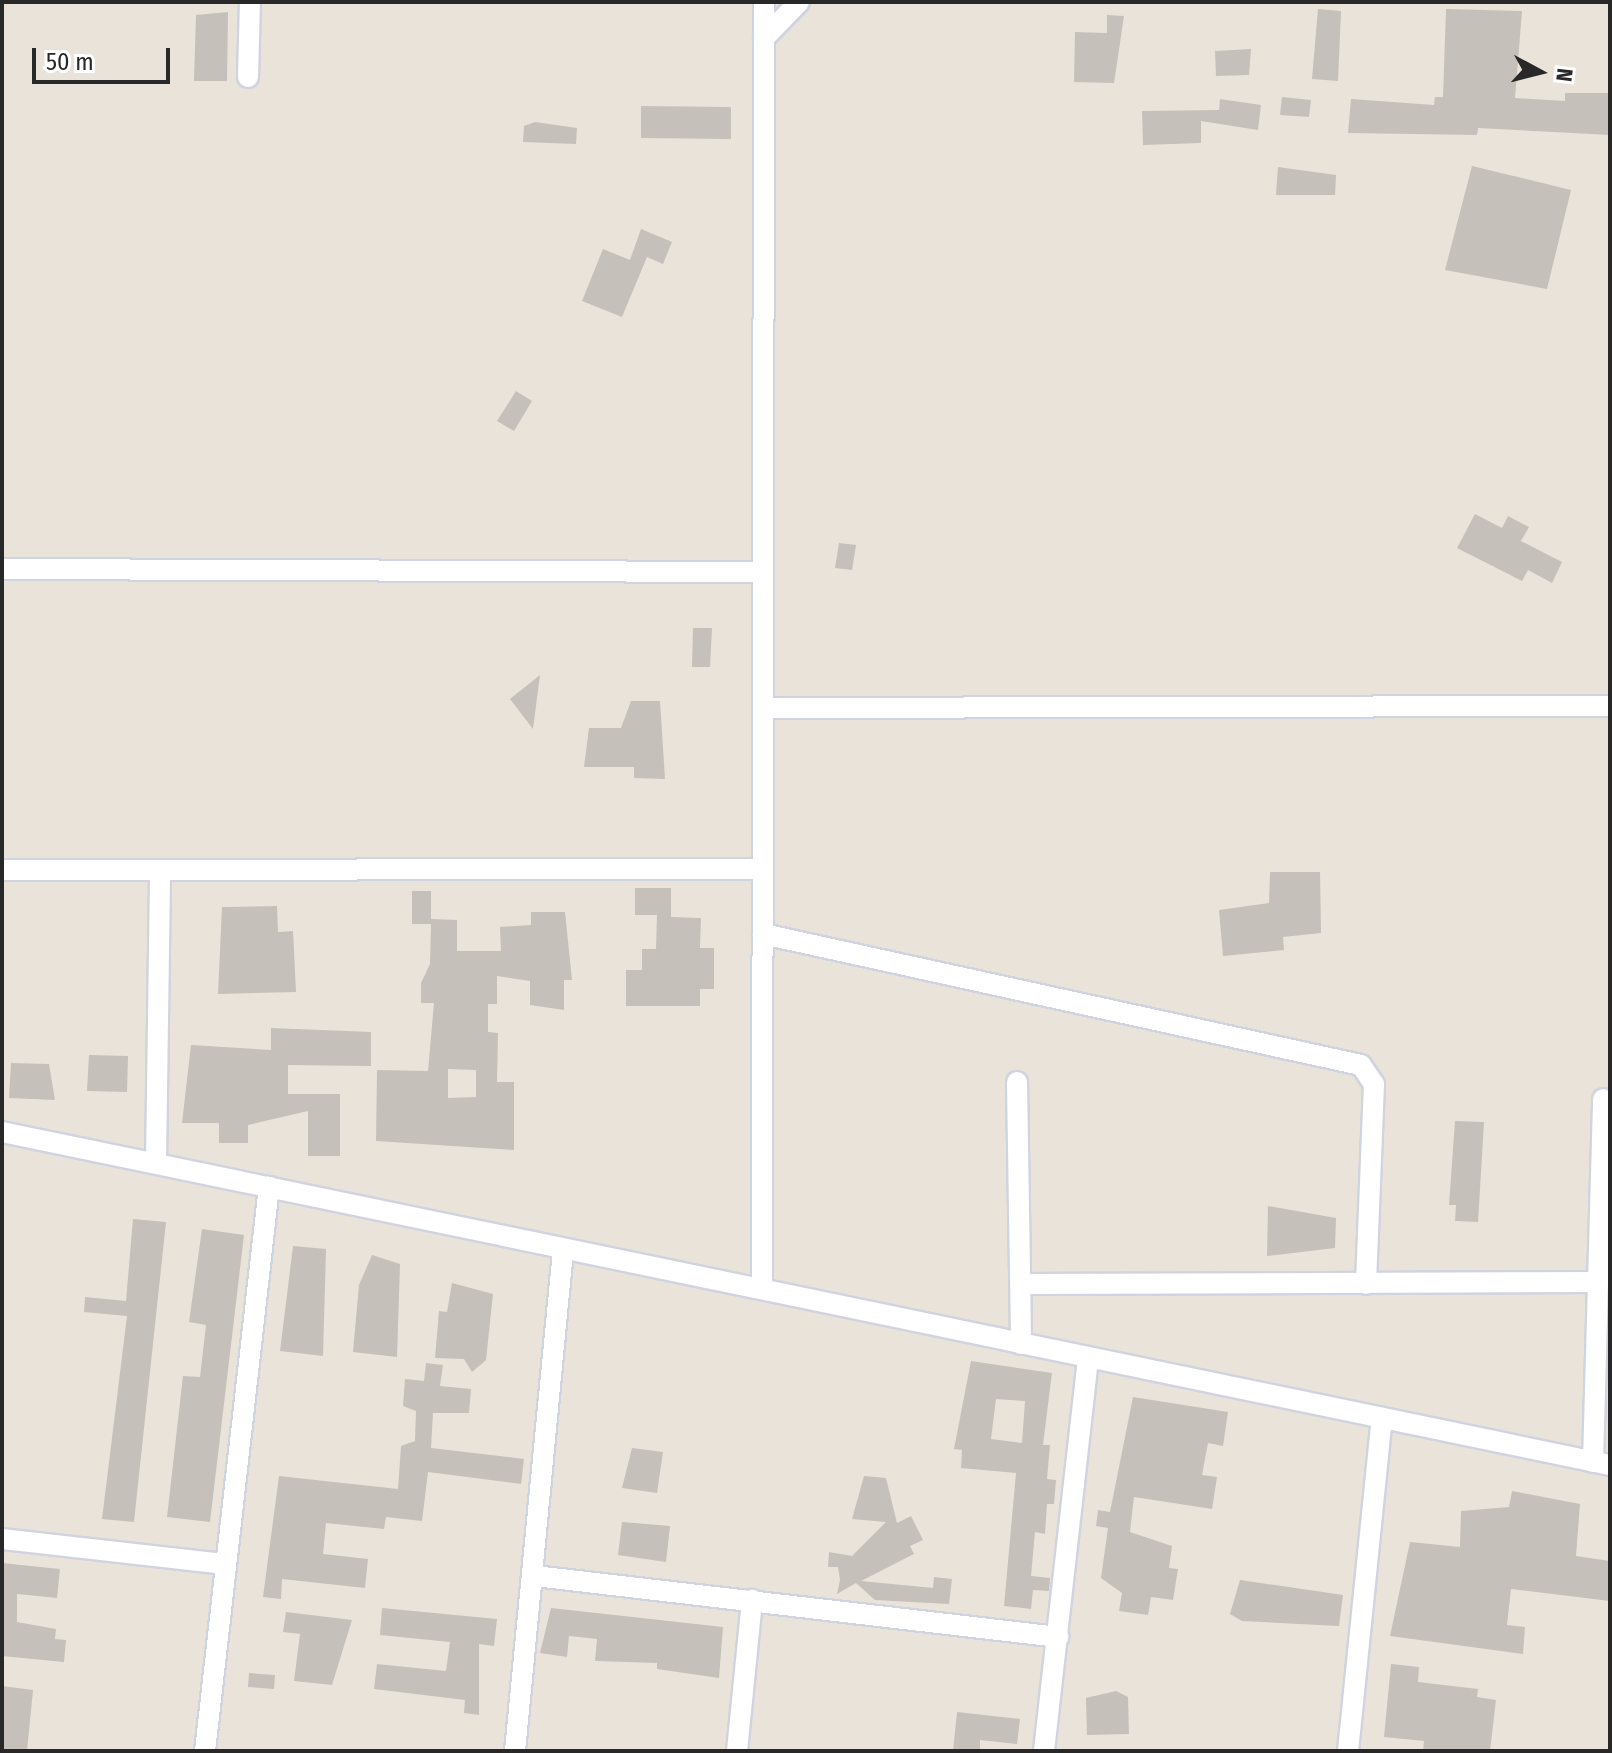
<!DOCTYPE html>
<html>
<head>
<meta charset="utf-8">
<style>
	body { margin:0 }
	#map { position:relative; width:1612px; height:1753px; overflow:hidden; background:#eae3da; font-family:"Fira Sans Condensed",sans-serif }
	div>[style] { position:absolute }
	.building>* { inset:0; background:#c5c0ba }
	.roads { filter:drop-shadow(2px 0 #d0d3e0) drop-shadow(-2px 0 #d0d3e0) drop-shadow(0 2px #d0d3e0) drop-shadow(0 -2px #d0d3e0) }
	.street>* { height:20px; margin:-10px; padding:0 10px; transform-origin:10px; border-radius:10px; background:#fff }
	span { translate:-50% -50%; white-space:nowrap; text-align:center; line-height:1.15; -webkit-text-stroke:6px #fff; paint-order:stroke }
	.frame { position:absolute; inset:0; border:4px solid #282828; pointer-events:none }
	.north { position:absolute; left:1500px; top:32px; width:80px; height:80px; -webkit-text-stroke:6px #fff; paint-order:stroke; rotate:97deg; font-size:22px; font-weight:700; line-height:32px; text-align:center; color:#282828 }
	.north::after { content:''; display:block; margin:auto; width:28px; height:36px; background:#282828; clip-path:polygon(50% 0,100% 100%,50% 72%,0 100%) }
	.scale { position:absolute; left:32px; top:48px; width:138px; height:36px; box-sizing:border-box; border:4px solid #282828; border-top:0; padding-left:10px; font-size:24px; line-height:28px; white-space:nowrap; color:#282828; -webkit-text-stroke:6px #fff; paint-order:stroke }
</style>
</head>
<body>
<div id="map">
	<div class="building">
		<i style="clip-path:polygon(1318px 9px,1341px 11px,1338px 81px,1312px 79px)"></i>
		<i style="clip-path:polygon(1446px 9px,1522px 11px,1515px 98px,1565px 101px,1565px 93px,1610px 93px,1610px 135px,1478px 128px,1477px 135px,1348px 133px,1351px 99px,1434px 105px,1435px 97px,1443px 97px)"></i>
		<i style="clip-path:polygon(228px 12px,227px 81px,194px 81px,196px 15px)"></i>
		<i style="clip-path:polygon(1107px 15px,1124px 16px,1114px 83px,1074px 82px,1075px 32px,1107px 33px)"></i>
		<i style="clip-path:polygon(1251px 49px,1249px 75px,1216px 76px,1215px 51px)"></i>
		<i style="clip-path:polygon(1282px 97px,1311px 100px,1309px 117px,1280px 115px)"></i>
		<i style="clip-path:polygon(1220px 99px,1261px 105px,1258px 130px,1201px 121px,1201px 143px,1143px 145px,1142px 111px,1219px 110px)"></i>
		<i style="clip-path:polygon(641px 106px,731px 107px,731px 139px,641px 138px)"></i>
		<i style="clip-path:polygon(535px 122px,577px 128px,576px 144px,523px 142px,524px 126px)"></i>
		<i style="clip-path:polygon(1472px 166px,1571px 190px,1547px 289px,1445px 270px)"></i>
		<i style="clip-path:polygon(1278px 167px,1336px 175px,1335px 195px,1276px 195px)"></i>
		<i style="clip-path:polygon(641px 229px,672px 242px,663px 264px,647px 257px,622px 317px,582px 301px,603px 249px,630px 260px)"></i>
		<i style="clip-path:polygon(516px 391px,532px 401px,514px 431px,497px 421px)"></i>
		<i style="clip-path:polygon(1475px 514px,1502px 528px,1508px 516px,1529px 527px,1521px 541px,1562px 562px,1552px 583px,1528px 570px,1522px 581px,1457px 548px)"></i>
		<i style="clip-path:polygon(839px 543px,856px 545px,852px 570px,835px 568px)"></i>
		<i style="clip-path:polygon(693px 628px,712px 628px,710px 667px,692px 667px)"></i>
		<i style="clip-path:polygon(540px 675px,533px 729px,510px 699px)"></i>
		<i style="clip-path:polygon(631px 701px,660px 701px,665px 779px,634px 778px,634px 767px,584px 767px,589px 728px,621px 728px)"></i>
		<i style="clip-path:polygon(1270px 872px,1320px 872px,1321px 933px,1283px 937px,1284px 950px,1223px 956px,1219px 910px,1269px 903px)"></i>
		<i style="clip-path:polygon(635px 888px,671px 888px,671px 917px,701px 918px,700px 948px,714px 948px,714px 989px,700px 989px,700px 1006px,626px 1006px,626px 970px,642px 970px,642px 949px,656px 949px,657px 915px,635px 915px)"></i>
		<i style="clip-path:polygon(evenodd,412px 891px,431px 891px,431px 919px,457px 920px,457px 951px,501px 951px,500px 927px,531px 925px,531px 912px,565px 912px,572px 980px,564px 980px,564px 1010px,530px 1005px,530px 981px,497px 976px,497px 1004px,488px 1004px,488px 1032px,498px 1033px,497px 1082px,514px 1082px,514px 1150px,376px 1141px,377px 1070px,428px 1071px,434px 1003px,421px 1003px,421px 983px,430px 964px,431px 924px,412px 924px,412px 891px,448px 1069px,476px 1070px,476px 1097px,448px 1098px,448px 1069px)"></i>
		<i style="clip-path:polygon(277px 906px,278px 932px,293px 931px,296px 992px,218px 994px,222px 907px)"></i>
		<i style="clip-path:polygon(271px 1028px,371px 1032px,371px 1066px,288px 1065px,288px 1094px,340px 1094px,340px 1156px,308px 1156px,308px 1111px,248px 1125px,248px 1143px,219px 1143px,219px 1123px,182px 1123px,191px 1045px,271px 1050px)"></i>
		<i style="clip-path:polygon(89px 1055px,128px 1056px,127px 1092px,87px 1091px)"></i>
		<i style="clip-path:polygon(11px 1063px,49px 1064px,55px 1100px,9px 1098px)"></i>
		<i style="clip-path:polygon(1455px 1121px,1484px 1122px,1478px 1222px,1455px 1221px,1456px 1205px,1449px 1205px)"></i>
		<i style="clip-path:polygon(1268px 1206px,1336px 1218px,1335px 1248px,1267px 1256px)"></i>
		<i style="clip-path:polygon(133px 1219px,166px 1222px,134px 1522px,102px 1519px,127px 1316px,84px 1312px,85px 1297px,126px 1301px)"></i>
		<i style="clip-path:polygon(202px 1229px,244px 1235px,210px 1522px,167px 1517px,183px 1376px,200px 1377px,206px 1325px,189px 1322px)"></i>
		<i style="clip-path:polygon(293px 1246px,326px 1249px,323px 1356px,280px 1351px)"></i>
		<i style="clip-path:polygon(372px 1255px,400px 1264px,397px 1357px,353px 1352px,359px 1285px)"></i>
		<i style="clip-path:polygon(452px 1283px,493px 1294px,486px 1360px,472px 1372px,464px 1359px,435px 1358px,439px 1311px,447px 1312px)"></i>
		<i style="clip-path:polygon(evenodd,971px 1361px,1052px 1373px,1043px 1445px,1050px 1445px,1047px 1479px,1056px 1480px,1054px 1504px,1047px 1504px,1045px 1534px,1035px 1532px,1031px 1576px,1050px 1578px,1049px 1591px,1033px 1590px,1031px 1609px,1004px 1606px,1016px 1473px,961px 1468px,962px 1450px,954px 1449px,971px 1361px,996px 1399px,1025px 1401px,1022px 1443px,991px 1439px,996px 1399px)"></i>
		<i style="clip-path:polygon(426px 1363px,443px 1365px,440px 1386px,471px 1389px,469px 1413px,433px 1413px,431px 1448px,524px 1459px,521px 1484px,428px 1472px,422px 1521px,386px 1517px,384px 1529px,326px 1523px,323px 1554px,368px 1559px,365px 1588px,282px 1579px,281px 1599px,263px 1597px,279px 1476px,398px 1489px,401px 1446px,415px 1441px,416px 1411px,403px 1406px,405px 1379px,424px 1381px)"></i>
		<i style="clip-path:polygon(1133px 1397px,1228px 1412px,1223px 1446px,1208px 1443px,1202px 1475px,1217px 1477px,1212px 1509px,1134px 1497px,1130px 1532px,1172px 1546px,1169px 1568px,1178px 1569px,1173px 1600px,1151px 1597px,1148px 1615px,1119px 1611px,1122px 1593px,1101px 1578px,1108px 1528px,1096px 1526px,1098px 1510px,1110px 1512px)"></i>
		<i style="clip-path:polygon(632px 1448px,663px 1452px,657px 1493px,622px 1488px)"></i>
		<i style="clip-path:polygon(864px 1476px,886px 1478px,897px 1523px,911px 1516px,923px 1540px,910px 1546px,914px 1554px,861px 1581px,933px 1588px,934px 1577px,952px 1579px,949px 1604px,875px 1600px,856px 1583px,837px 1594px,840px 1580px,838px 1567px,828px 1567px,829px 1552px,852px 1556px,886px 1522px,852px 1519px)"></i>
		<i style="clip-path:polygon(1512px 1491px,1580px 1504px,1576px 1556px,1610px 1561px,1610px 1601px,1511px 1589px,1507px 1625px,1525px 1627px,1523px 1654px,1390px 1636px,1410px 1542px,1460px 1547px,1461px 1511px,1509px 1507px)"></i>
		<i style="clip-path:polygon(622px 1522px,670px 1526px,666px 1562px,618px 1555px)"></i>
		<i style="clip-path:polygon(2px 1563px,60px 1569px,57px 1598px,17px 1594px,17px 1622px,56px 1629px,55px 1639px,66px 1640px,64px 1662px,2px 1656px)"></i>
		<i style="clip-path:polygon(1240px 1580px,1343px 1595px,1339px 1626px,1242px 1621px,1230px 1614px)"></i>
		<i style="clip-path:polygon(382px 1608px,497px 1619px,494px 1646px,479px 1644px,479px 1715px,464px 1713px,465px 1700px,374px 1689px,377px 1664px,446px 1671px,450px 1642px,380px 1635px)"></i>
		<i style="clip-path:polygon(551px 1608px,723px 1627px,719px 1678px,657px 1669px,657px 1663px,595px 1661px,597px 1639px,569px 1636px,567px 1657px,540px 1653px)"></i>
		<i style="clip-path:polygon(286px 1612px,352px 1620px,332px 1685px,294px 1681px,300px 1634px,283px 1632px)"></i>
		<i style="clip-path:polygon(1391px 1664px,1419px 1667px,1418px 1682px,1478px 1689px,1477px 1697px,1496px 1700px,1490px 1751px,1423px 1751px,1424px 1741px,1384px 1737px)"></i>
		<i style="clip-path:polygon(249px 1673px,275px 1675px,274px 1689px,248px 1687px)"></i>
		<i style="clip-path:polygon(2px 1686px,33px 1690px,27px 1751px,2px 1751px)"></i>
		<i style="clip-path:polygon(1116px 1691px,1128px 1697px,1129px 1734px,1087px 1735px,1086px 1698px)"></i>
		<i style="clip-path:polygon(957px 1712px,1020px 1719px,1017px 1744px,980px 1740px,980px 1751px,953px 1751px)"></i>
	</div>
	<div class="roads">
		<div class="street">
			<i style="left:764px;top:38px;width:50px;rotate:-45.8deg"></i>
			<i style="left:248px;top:77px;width:75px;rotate:-88.5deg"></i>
			<i style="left:2px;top:569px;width:761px;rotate:0.23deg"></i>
			<i style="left:763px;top:708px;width:847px;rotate:-0.14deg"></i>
			<i style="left:2px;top:870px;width:761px;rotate:-0.08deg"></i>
			<i style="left:763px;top:934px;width:612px;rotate:12.36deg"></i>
			<i style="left:1361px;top:1065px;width:23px;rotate:56deg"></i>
			<i style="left:1374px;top:1084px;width:200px;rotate:92.3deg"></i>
			<i style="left:1017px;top:1082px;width:262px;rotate:89.1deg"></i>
			<i style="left:2px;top:1132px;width:1642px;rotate:11.7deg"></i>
			<i style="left:156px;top:1163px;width:293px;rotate:-89.2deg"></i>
			<i style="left:1023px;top:1284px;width:575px;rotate:-0.2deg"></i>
			<i style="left:762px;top:1289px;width:1287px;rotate:-89.91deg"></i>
			<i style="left:1593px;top:1462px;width:363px;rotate:-88.4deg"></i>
			<i style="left:2px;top:1539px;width:224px;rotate:6.4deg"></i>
			<i style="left:535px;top:1576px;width:527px;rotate:6.65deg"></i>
			<i style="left:205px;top:1751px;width:568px;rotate:-83.53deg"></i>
			<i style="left:515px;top:1751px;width:502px;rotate:-84.52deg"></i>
			<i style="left:737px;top:1751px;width:152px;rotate:-84.3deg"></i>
			<i style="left:1044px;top:1751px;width:396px;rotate:-83.6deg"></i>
			<i style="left:1348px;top:1751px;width:335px;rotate:-84.2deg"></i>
		</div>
	</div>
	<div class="frame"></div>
	<div class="north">N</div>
	<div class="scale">50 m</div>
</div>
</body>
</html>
